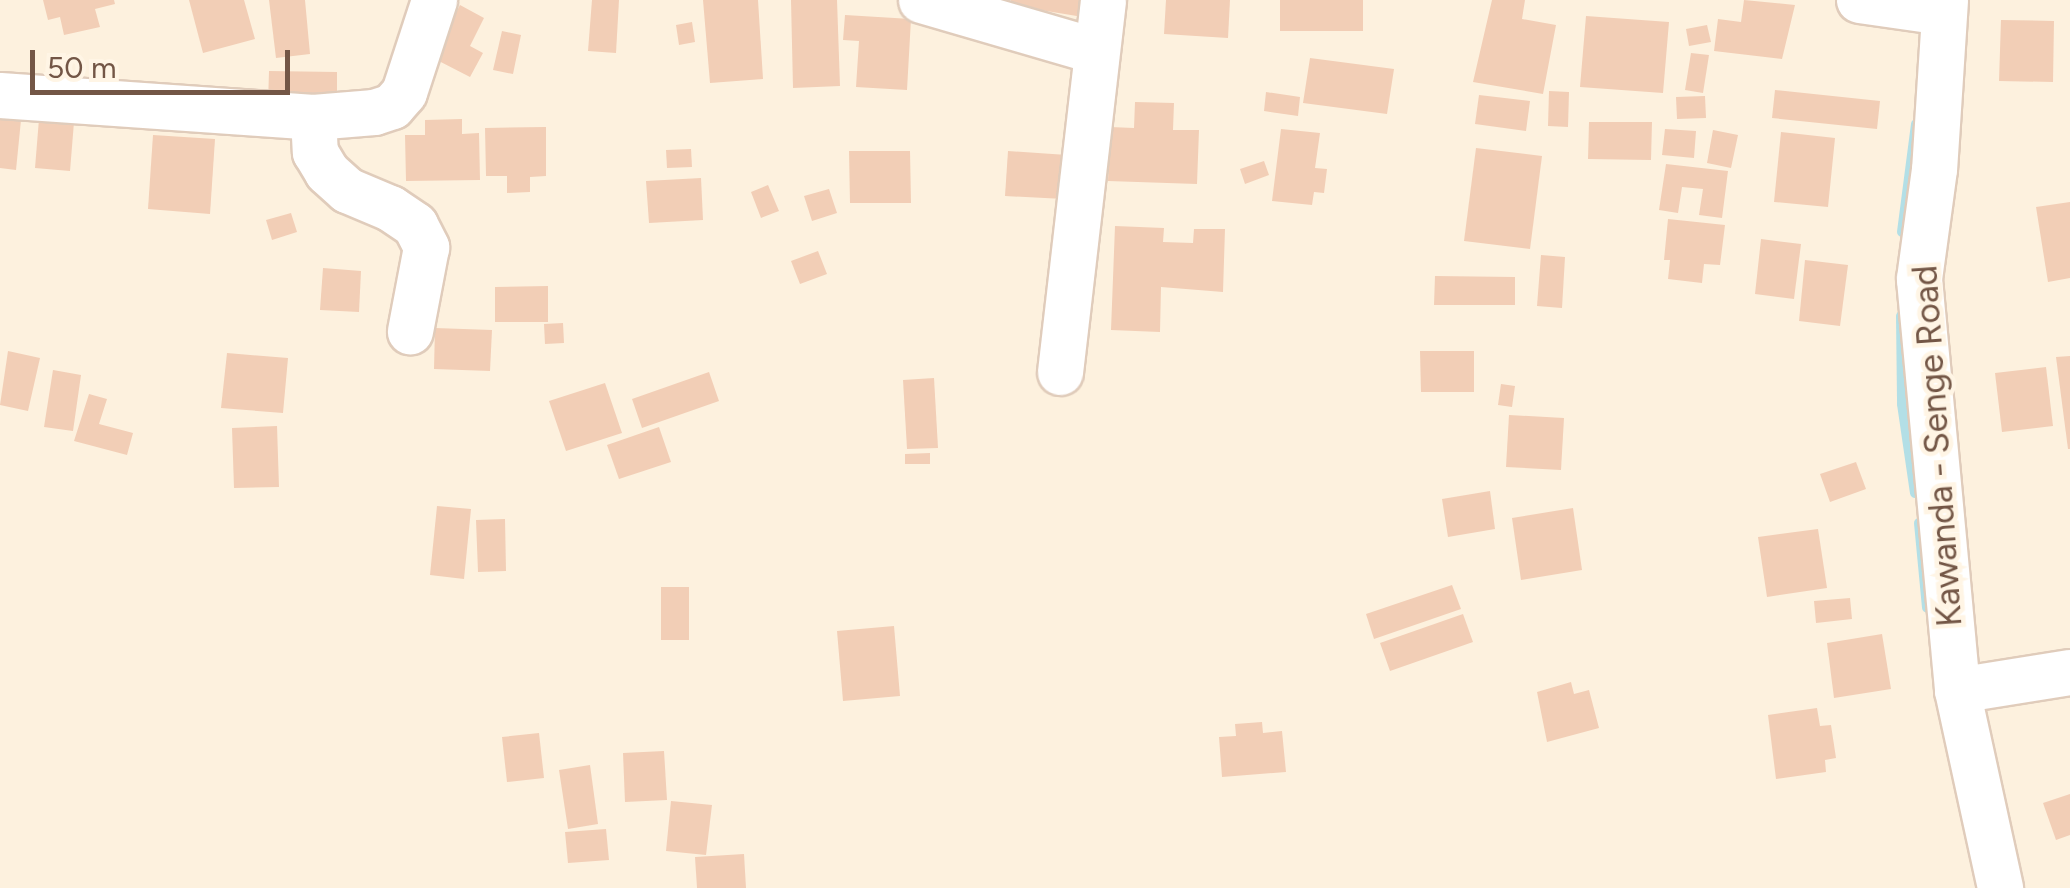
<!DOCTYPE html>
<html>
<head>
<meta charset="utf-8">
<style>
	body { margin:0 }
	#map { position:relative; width:2070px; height:888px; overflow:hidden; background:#fdf1de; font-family:Figtree,sans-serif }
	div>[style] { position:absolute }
	.stream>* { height:10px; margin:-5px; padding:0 5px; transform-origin:5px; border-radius:5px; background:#b3dfe6 }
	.building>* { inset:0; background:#f2ceb6 }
	.roads { filter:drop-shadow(2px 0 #e0ccbb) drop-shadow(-2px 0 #e0ccbb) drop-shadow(0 2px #e0ccbb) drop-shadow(0 -2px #e0ccbb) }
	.minor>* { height:45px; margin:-22.5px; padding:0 22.5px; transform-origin:22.5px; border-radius:22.5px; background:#fff }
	span { translate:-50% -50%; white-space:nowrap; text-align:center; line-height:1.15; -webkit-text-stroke:9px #fff5e5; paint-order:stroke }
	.street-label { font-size:35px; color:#735646 }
	.scale { position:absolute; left:30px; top:50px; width:260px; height:45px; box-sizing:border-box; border:5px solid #735646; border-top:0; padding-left:12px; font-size:30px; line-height:35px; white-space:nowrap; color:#735646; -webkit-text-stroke:8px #fff5e5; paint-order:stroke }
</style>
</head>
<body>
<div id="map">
	<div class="stream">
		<i style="left:1902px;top:232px;width:109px;rotate:-82.6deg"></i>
		<i style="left:1901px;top:316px;width:88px;rotate:89.3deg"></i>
		<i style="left:1902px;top:404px;width:90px;rotate:81.7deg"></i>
		<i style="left:1919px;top:523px;width:85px;rotate:84.6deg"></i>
	</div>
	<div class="building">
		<i style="clip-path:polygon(43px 0,114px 0,115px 4px,95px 9px,100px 27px,64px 35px,60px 17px,48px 20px)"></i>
		<i style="clip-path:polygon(189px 0,244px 0,255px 39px,203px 53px)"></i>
		<i style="clip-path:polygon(269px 0,305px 0,310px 54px,276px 58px)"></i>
		<i style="clip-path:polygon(592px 0,619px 0,616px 53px,588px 51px)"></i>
		<i style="clip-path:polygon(703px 0,758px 0,763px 79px,710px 83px)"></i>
		<i style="clip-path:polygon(791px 0,837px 0,840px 86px,793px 88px)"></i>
		<i style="clip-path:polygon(1011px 0,1092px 0,1089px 18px,1010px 5px)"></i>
		<i style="clip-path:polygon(1166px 0,1230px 0,1228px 38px,1164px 34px)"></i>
		<i style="clip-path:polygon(1280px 0,1363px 0,1363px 31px,1280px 31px)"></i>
		<i style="clip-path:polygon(1492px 0,1525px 0,1522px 19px,1556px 25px,1543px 94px,1473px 82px)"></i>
		<i style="clip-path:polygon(1744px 0,1795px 5px,1782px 59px,1714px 51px,1718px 19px,1741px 22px)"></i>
		<i style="clip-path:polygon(460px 5px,484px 18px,470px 46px,483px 53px,470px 77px,433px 58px)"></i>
		<i style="clip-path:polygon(845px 15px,911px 19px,907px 90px,856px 87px,859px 41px,843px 40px)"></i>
		<i style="clip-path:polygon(1586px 16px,1669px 22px,1663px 93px,1580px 87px)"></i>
		<i style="clip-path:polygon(2001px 20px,2054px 21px,2053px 82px,1999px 81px)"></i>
		<i style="clip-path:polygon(692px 22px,695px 42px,679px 45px,676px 25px)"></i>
		<i style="clip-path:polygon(1707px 25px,1711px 42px,1689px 46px,1686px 29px)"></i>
		<i style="clip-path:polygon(502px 31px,521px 35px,513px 74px,493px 70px)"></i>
		<i style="clip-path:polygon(1691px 53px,1709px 55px,1703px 93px,1685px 90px)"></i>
		<i style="clip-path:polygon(1310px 58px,1394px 69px,1387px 114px,1303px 103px)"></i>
		<i style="clip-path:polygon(269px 71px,337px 72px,337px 105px,268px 105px)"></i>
		<i style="clip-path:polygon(1775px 90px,1880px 101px,1877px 129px,1772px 118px)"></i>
		<i style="clip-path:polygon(1549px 91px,1569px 92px,1568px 127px,1548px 126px)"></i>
		<i style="clip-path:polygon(1266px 92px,1300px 97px,1298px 116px,1264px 111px)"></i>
		<i style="clip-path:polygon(1479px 95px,1530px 101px,1526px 131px,1475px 124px)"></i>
		<i style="clip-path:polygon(1705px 96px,1706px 118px,1677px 119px,1676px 97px)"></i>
		<i style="clip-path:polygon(1135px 102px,1174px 103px,1173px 130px,1199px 130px,1197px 184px,1108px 181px,1110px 127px,1134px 128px)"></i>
		<i style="clip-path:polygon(0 119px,21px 120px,16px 170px,0 168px)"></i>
		<i style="clip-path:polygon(39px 119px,74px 122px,70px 171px,35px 168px)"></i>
		<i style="clip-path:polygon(462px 119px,462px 134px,479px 133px,480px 180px,406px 181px,405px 135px,425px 135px,425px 120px)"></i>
		<i style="clip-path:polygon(1589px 122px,1652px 122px,1651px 160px,1588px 159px)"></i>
		<i style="clip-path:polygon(546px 127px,546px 176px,530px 177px,530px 192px,507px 193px,507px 176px,486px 176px,485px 128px)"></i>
		<i style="clip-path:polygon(1281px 129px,1320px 133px,1315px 168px,1327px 169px,1324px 193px,1314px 192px,1312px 205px,1272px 201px)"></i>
		<i style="clip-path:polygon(1665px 129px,1696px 131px,1694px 158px,1662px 155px)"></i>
		<i style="clip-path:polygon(1713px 130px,1738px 135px,1731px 168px,1707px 163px)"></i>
		<i style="clip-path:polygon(1781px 132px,1835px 138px,1828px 207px,1774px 202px)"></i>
		<i style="clip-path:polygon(153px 135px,215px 139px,210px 214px,148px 209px)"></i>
		<i style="clip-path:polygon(1476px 148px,1542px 156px,1530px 249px,1464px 241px)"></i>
		<i style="clip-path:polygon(691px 149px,692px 167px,667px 168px,666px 150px)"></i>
		<i style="clip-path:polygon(849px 151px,910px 151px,911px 203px,850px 203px)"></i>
		<i style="clip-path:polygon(1008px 151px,1067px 155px,1064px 199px,1005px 196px)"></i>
		<i style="clip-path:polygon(1264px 161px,1269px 175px,1245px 184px,1240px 169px)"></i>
		<i style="clip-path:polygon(1666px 164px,1728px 171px,1722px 218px,1699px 215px,1703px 189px,1682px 187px,1678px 213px,1659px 210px)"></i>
		<i style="clip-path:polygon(701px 178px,703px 220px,649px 223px,646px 181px)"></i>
		<i style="clip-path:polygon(768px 185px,779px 211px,761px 218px,751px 192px)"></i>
		<i style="clip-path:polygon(829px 189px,837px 213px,812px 221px,804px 196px)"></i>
		<i style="clip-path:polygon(2070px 202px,2070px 278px,2048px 282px,2036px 207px)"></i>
		<i style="clip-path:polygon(291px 213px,297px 232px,272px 240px,266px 220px)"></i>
		<i style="clip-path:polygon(1668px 219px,1725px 225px,1720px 265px,1704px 264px,1702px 283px,1668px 279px,1670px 260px,1664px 260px)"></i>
		<i style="clip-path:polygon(1115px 226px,1164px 228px,1163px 242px,1193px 243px,1194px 229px,1225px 229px,1223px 292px,1161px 287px,1160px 332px,1111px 330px)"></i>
		<i style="clip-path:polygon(1761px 239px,1801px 244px,1794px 299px,1755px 294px)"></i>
		<i style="clip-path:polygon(818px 251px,827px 274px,800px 284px,791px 261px)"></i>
		<i style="clip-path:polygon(1541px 255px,1565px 257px,1562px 308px,1537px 306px)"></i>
		<i style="clip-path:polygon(1805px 260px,1848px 265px,1840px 326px,1799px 321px)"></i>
		<i style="clip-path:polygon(323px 268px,361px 271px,359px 312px,320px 310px)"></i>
		<i style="clip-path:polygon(1435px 276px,1515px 277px,1515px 305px,1434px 305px)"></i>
		<i style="clip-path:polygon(548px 286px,548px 322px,495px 322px,495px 287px)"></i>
		<i style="clip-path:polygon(563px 323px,564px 343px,545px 344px,544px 324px)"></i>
		<i style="clip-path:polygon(435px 328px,492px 330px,490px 371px,434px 369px)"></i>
		<i style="clip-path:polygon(8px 351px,40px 358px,28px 411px,0 405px)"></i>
		<i style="clip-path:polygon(1420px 351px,1474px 351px,1474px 392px,1421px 392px)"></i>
		<i style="clip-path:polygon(227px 353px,288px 358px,283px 413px,221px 408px)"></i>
		<i style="clip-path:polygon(2070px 356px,2070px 449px,2068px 449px,2056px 357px)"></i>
		<i style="clip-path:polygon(2046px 367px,2053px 426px,2002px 432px,1995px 373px)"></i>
		<i style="clip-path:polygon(53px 370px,81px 375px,73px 431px,44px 427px)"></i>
		<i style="clip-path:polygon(709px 372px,719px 401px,642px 428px,632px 399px)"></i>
		<i style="clip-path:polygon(934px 378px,938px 448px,907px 449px,903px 380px)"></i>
		<i style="clip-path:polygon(605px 383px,622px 433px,566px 451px,549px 401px)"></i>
		<i style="clip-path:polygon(1501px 384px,1515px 386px,1512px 407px,1498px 405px)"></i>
		<i style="clip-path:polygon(89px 394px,107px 399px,99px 424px,133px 433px,127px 455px,74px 441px)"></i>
		<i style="clip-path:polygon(1509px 415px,1564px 418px,1561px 470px,1506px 467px)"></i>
		<i style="clip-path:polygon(277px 426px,279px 487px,234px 488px,232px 428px)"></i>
		<i style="clip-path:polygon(659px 427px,671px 462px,619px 479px,607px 445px)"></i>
		<i style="clip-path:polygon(930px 453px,930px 464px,905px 464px,905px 454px)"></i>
		<i style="clip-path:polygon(1856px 462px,1866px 489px,1830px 502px,1820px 474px)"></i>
		<i style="clip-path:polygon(1490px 491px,1495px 529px,1448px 537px,1442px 499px)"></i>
		<i style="clip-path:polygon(437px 506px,471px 509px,464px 579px,430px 575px)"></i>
		<i style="clip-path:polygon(1573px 508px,1582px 570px,1521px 580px,1512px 518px)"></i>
		<i style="clip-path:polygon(505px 519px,506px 571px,478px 572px,476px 520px)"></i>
		<i style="clip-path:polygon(1818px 529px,1827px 588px,1767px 597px,1758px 537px)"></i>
		<i style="clip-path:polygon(1452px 585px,1461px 609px,1374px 639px,1366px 614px)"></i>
		<i style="clip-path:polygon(661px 587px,689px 587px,689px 640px,661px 640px)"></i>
		<i style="clip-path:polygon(1850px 598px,1852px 619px,1816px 623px,1814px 601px)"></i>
		<i style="clip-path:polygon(1463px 614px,1473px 642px,1390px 671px,1380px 643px)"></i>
		<i style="clip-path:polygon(894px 626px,900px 696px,843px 701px,837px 631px)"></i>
		<i style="clip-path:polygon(1882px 634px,1891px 689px,1834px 698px,1827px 643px)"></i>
		<i style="clip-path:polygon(1571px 682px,1574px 694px,1589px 690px,1599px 728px,1547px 742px,1537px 692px)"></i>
		<i style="clip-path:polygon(1817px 708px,1820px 726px,1831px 725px,1836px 758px,1825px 760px,1826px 772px,1776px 779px,1768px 715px)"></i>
		<i style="clip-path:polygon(1262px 722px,1263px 733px,1282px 731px,1286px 772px,1222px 777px,1219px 737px,1236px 736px,1235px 724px)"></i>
		<i style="clip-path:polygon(539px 733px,544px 778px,507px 782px,502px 737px)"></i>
		<i style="clip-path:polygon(664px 751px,667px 800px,625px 802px,623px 753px)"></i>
		<i style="clip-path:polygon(590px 765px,598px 824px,568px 829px,559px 770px)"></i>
		<i style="clip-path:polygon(2070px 794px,2070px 835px,2056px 840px,2043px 803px)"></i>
		<i style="clip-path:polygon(671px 801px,712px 805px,706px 855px,666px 851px)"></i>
		<i style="clip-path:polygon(606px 829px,609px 860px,568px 863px,565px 832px)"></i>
		<i style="clip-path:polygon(744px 854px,746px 888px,697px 888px,695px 857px)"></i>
	</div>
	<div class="roads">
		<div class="minor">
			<i style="left:921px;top:0;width:182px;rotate:16.2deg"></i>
			<i style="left:1859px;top:0;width:85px;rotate:8.1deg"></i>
			<i style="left:1945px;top:0;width:169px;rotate:93.7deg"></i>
			<i style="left:1934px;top:169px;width:111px;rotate:97.8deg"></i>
			<i style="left:1919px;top:279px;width:413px;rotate:84.7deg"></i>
			<i style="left:1957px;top:690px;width:203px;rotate:77.7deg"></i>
			<i style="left:0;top:95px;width:314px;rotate:4deg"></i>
			<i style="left:313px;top:117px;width:61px;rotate:-4.7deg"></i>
			<i style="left:374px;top:112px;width:19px;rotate:-18deg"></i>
			<i style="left:392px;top:106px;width:18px;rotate:-49deg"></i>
			<i style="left:404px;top:92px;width:97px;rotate:-71.9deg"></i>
			<i style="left:313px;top:117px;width:35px;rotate:87deg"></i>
			<i style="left:315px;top:152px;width:23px;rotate:59deg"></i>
			<i style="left:327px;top:172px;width:27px;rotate:42deg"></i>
			<i style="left:347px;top:190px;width:47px;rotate:22.7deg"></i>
			<i style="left:390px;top:208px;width:30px;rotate:34deg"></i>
			<i style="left:415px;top:225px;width:25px;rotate:63deg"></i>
			<i style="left:426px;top:247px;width:86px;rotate:100.8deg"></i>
			<i style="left:1060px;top:372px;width:374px;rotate:-83.4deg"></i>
			<i style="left:1957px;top:690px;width:114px;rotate:-9.1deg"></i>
		</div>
	</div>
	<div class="street-label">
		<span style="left:1937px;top:446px;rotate:-94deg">Kawanda - Senge Road</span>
	</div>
	<div class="scale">50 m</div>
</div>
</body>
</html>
